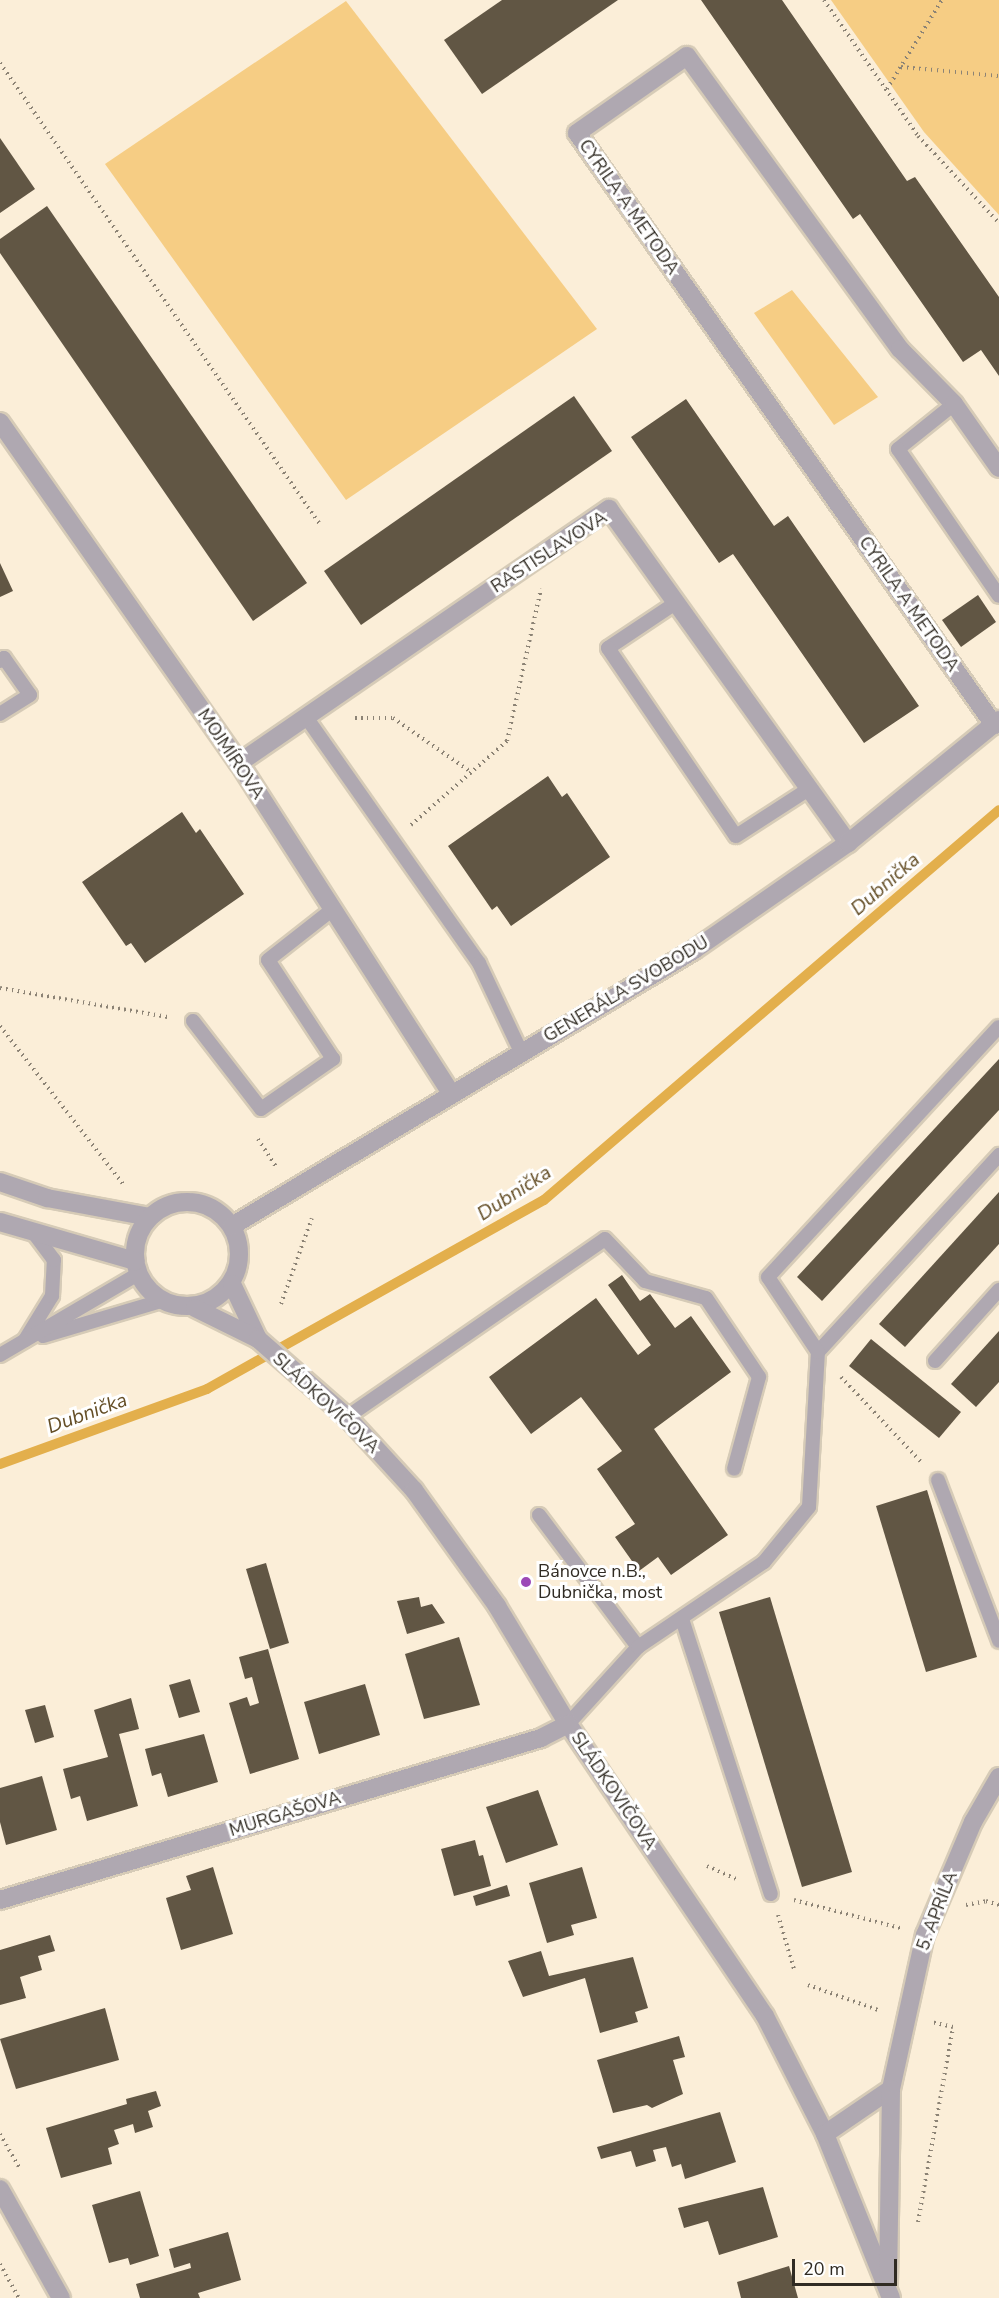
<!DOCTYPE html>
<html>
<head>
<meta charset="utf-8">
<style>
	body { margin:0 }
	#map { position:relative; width:999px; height:2298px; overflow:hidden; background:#fbeed8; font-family:"Nunito Sans",sans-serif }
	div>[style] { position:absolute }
	.green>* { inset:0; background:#f6cd84 }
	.stream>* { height:10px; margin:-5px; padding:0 5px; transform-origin:5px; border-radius:5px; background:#e3af4c }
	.building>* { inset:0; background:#615644 }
	.path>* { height:4px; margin-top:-2px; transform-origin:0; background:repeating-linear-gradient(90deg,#8c8375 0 1.5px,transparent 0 6px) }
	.roads { filter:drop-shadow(2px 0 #d6cbb7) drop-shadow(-2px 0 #d6cbb7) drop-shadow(0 2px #d6cbb7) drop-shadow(0 -2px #d6cbb7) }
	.lane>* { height:14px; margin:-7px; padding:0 7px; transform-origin:7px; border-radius:7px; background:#afa8b1 }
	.street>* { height:18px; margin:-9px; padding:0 9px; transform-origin:9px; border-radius:9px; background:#afa8b1 }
	.street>.ring { margin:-9px; padding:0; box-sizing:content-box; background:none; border:18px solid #afa8b1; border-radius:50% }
	.dots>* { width:16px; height:16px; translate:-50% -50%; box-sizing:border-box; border:3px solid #fff; border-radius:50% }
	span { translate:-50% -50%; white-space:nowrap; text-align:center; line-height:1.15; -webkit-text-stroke:6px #fff; paint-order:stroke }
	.street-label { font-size:18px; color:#302b23 }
	.poi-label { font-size:18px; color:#302b23 }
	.left { translate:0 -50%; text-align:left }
	.water-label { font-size:20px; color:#644e26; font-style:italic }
	.scale { position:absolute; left:792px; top:2259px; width:105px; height:27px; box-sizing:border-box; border:3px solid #302b23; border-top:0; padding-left:8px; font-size:18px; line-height:21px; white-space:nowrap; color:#302b23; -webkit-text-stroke:4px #fff; paint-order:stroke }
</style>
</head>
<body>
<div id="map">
	<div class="green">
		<i style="clip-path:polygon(831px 0,999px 0,999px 215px,924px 132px)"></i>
		<i style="clip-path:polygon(346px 1px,597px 329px,346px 500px,105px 164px)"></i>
		<i style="clip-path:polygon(792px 290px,878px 397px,834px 425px,754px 313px)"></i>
	</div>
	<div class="stream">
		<i style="left:0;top:1464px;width:220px;rotate:-19.9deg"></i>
		<i style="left:207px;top:1389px;width:386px;rotate:-29.3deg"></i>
		<i style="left:544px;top:1200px;width:599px;rotate:-40.6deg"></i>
	</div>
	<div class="building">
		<i style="clip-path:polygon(502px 0,618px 0,482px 94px,444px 40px)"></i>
		<i style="clip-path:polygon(701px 0,782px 0,907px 181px,915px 177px,999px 297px,999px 376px,981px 350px,963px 362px,860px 214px,853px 219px)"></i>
		<i style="clip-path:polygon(0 138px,35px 189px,0 213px)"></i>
		<i style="clip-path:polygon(47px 206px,307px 583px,253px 621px,0 253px,0 239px)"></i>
		<i style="clip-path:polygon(574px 396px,612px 451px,361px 625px,324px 571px)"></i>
		<i style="clip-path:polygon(686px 399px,774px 526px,788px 516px,919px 706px,864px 743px,733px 554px,719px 563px,631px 437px)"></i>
		<i style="clip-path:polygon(0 563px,13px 591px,0 597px)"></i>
		<i style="clip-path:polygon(978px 595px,996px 622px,961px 647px,942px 620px)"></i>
		<i style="clip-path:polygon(548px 776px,562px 797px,567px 793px,610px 857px,511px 926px,497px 906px,492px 910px,448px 846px)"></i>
		<i style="clip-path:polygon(182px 812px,196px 833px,200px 829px,244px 894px,145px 963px,131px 943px,126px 946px,82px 882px)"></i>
		<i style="clip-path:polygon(999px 1059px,999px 1110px,822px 1301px,797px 1277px)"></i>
		<i style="clip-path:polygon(999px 1192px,999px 1244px,905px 1347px,879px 1324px)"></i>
		<i style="clip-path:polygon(622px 1275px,640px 1301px,650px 1294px,675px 1328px,691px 1316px,731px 1372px,654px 1429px,728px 1535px,671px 1575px,658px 1557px,639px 1571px,615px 1537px,635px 1524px,597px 1469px,622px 1451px,581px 1397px,531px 1434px,489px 1377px,596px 1298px,638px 1355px,651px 1345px,608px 1285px)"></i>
		<i style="clip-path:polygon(999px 1331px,999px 1382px,976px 1407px,951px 1384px)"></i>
		<i style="clip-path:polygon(871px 1339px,961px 1412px,939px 1438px,849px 1366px)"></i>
		<i style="clip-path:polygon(927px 1490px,977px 1657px,926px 1672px,876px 1506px)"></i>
		<i style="clip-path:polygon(266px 1563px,289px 1643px,270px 1649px,246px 1569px)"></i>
		<i style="clip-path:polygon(419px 1597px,421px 1607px,432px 1604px,445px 1623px,407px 1634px,397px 1601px)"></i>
		<i style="clip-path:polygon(770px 1597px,852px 1872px,802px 1887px,719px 1612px)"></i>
		<i style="clip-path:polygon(459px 1637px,480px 1705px,424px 1719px,405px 1654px)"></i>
		<i style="clip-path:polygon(268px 1649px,299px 1759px,250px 1774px,229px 1703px,247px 1697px,250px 1706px,259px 1703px,252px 1677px,245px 1679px,239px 1657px)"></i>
		<i style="clip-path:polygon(190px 1679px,200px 1712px,179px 1718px,169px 1685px)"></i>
		<i style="clip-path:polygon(365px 1684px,380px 1735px,319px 1754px,304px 1702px)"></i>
		<i style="clip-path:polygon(131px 1698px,139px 1729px,119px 1734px,138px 1806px,87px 1821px,80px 1796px,71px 1799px,63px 1769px,108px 1757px,94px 1710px)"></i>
		<i style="clip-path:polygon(45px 1705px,54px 1737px,35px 1743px,25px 1710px)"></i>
		<i style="clip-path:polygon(204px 1734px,218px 1782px,168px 1797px,161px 1773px,152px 1776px,145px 1749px)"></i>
		<i style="clip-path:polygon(42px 1776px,57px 1830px,6px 1845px,0 1822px,0 1788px)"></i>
		<i style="clip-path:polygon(538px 1790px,558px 1845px,506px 1863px,486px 1807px)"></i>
		<i style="clip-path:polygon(475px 1840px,479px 1856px,483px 1855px,491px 1886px,454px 1896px,441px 1849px)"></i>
		<i style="clip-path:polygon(213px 1867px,233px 1934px,181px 1950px,166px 1898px,191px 1890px,186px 1876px)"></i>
		<i style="clip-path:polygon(582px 1867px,597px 1918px,571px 1925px,574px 1935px,547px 1943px,529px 1883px)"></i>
		<i style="clip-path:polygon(507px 1885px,510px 1896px,476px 1906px,473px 1896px)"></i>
		<i style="clip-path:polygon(50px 1935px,55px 1951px,38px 1956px,42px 1970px,20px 1977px,26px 1998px,0 2005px,0 1950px)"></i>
		<i style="clip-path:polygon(541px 1951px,549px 1976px,633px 1957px,648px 2008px,635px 2012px,638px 2022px,600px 2033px,585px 1978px,523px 1997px,508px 1961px)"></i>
		<i style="clip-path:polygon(105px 2008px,119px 2060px,16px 2089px,0 2039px)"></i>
		<i style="clip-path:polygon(679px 2036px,685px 2057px,673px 2060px,683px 2094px,652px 2108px,647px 2105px,613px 2113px,597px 2060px)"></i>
		<i style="clip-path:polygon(156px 2091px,161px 2106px,148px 2111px,153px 2127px,135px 2133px,133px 2124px,114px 2130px,119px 2144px,108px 2148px,112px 2164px,61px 2178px,46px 2128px,127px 2104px,126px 2099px)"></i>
		<i style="clip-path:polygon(720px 2112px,736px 2162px,685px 2179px,681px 2164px,672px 2167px,666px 2147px,653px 2150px,656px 2161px,636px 2167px,631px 2151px,601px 2159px,597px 2147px)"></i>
		<i style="clip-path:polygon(763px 2187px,778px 2237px,719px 2255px,708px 2221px,684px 2228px,678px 2208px)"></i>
		<i style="clip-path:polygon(140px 2191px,159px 2256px,130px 2265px,128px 2258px,109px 2263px,92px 2205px)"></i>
		<i style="clip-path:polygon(228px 2232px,241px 2280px,198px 2293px,200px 2298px,140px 2298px,136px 2284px,191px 2268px,190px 2263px,174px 2268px,169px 2249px)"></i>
		<i style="clip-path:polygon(789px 2266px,798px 2298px,741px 2298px,737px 2282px)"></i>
	</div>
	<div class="path">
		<i style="left:824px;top:0;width:165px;rotate:55.3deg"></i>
		<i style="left:918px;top:136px;width:119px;rotate:47deg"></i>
		<i style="left:0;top:63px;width:560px;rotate:55.26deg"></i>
		<i style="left:901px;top:67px;width:98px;rotate:5.2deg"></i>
		<i style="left:887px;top:89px;width:105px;rotate:-58.3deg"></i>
		<i style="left:355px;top:718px;width:38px"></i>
		<i style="left:393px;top:718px;width:95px;rotate:34.7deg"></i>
		<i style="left:411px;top:825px;width:128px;rotate:-41.2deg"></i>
		<i style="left:507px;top:741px;width:156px;rotate:-77.4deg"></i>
		<i style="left:0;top:988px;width:170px;rotate:9.8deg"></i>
		<i style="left:0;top:1026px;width:200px;rotate:52.1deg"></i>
		<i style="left:258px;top:1139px;width:33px;rotate:57deg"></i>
		<i style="left:281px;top:1304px;width:91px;rotate:-70.2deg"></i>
		<i style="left:841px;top:1377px;width:118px;rotate:46.7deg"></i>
		<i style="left:707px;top:1866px;width:35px;rotate:24deg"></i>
		<i style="left:794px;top:1900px;width:110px;rotate:14.8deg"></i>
		<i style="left:966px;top:1905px;width:20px;rotate:-11deg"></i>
		<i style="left:986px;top:1901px;width:14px;rotate:17deg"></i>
		<i style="left:778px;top:1915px;width:56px;rotate:73.5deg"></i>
		<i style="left:808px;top:1985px;width:77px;rotate:19.6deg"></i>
		<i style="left:0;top:2134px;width:38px;rotate:60deg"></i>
		<i style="left:918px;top:2222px;width:198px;rotate:-79.8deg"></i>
		<i style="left:953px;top:2027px;width:23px;rotate:-167deg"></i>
		<i style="left:0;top:2264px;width:39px;rotate:61deg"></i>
	</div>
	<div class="roads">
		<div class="lane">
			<i style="left:954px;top:404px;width:72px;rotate:141.2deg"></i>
			<i style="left:898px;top:449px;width:178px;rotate:55.5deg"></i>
			<i style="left:677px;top:602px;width:83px;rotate:146.3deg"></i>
			<i style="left:608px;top:648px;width:227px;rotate:55.8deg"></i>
			<i style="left:736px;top:836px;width:85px;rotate:-32.9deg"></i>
			<i style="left:0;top:661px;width:5px;rotate:-37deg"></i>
			<i style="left:4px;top:658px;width:45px;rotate:54.9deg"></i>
			<i style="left:30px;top:695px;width:36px;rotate:148deg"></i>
			<i style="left:306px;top:717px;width:301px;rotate:54.9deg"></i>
			<i style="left:479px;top:963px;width:98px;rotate:64.7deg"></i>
			<i style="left:193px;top:1021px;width:111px;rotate:52.3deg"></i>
			<i style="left:261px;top:1109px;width:88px;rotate:-34.8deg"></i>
			<i style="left:333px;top:1059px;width:118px;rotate:-123.3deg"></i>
			<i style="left:268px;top:960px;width:83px;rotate:-38.1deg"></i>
			<i style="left:43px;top:1336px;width:123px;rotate:-16.5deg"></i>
			<i style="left:25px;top:1340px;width:52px;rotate:-58.5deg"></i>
			<i style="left:52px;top:1296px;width:36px;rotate:-87deg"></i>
			<i style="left:54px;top:1260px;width:38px;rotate:-127deg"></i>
			<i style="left:818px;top:1352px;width:268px;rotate:-47.4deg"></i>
			<i style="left:0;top:1355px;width:160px;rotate:-30.4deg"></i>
			<i style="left:935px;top:1361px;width:96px;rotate:-48deg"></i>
			<i style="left:347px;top:1417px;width:313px;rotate:-34.6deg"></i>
			<i style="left:605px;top:1239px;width:58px;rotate:46.4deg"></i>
			<i style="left:645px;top:1281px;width:63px;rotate:15.6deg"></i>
			<i style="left:706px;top:1298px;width:95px;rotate:56.1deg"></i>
			<i style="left:759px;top:1377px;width:95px;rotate:105.2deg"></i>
			<i style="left:938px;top:1480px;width:172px;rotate:69.2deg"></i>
			<i style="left:539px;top:1515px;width:165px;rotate:53.1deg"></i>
			<i style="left:682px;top:1619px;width:289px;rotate:72.1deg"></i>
			<i style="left:568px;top:1724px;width:104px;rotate:-47.7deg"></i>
			<i style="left:638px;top:1647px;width:152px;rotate:-34deg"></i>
			<i style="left:764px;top:1562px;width:71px;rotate:-50.7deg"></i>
			<i style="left:809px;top:1507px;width:155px;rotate:-86.7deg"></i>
			<i style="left:818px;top:1352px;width:90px;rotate:-123.7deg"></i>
			<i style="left:768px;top:1277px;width:340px;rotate:-47.3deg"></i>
		</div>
		<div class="street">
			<i style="left:0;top:422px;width:416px;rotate:55deg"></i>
			<i style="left:239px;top:763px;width:392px;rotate:57.3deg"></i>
			<i style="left:994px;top:725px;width:724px;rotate:-125.16deg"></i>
			<i style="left:577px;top:133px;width:134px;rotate:-35deg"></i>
			<i style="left:687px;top:56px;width:362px;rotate:54deg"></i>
			<i style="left:900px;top:349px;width:77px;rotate:45.5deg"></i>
			<i style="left:954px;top:404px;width:78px;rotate:54.9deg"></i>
			<i style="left:239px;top:763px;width:449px;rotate:-34.5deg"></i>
			<i style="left:609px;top:509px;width:411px;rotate:54.4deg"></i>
			<i style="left:0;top:1182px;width:50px;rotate:18.8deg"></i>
			<i style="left:47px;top:1198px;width:105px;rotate:10.5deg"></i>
			<i class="ring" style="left:135px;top:1202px;width:86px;height:86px"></i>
			<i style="left:0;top:1222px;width:141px;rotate:16.1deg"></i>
			<i style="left:232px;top:1226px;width:538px;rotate:-30.85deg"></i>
			<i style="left:694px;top:950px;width:188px;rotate:-34.8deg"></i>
			<i style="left:848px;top:843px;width:195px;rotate:-39.2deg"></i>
			<i style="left:232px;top:1284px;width:61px;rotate:64.7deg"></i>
			<i style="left:195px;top:1308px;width:70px;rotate:26.2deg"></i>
			<i style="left:258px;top:1339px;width:118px;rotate:41.2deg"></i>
			<i style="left:347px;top:1417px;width:99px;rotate:47.5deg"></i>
			<i style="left:414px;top:1490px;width:143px;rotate:54.4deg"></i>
			<i style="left:497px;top:1606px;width:138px;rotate:59deg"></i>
			<i style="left:568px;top:1724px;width:352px;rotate:56deg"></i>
			<i style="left:765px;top:2016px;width:132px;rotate:63deg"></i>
			<i style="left:825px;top:2134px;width:177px;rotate:68.1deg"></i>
			<i style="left:0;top:1900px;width:565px;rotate:-16.67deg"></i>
			<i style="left:541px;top:1738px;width:30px;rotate:-27deg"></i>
			<i style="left:825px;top:2134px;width:80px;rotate:-34.3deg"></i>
			<i style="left:891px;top:2089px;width:158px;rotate:-77.6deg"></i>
			<i style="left:925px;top:1935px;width:123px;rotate:-67deg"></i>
			<i style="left:973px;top:1822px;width:52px;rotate:-60deg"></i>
			<i style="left:0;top:2189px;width:125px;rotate:60.8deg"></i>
			<i style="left:888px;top:2282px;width:193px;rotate:-89.1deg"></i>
		</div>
	</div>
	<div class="dots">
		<i style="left:526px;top:1582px;background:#9c49b7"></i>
	</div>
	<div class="street-label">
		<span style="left:629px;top:207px;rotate:55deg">CYRILA A METODA</span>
		<span style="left:549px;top:552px;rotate:-33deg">RASTISLAVOVA</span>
		<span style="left:909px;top:604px;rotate:55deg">CYRILA A METODA</span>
		<span style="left:231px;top:754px;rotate:56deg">MOJMÍROVA</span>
		<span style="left:626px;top:989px;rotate:-31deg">GENERÁLA SVOBODU</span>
		<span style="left:326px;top:1403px;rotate:43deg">SLÁDKOVIČOVA</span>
		<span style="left:614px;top:1791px;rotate:56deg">SLÁDKOVIČOVA</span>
		<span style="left:285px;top:1814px;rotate:-17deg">MURGAŠOVA</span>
		<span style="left:937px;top:1911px;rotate:-69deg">5. APRÍLA</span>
	</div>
	<div class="poi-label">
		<span class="left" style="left:538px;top:1582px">Bánovce n.B.,<br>Dubnička, most</span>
	</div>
	<div class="water-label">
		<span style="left:885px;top:884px;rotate:-41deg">Dubnička</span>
		<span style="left:514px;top:1193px;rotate:-33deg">Dubnička</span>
		<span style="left:87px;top:1413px;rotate:-20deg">Dubnička</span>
	</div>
	<div class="scale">20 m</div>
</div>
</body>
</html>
